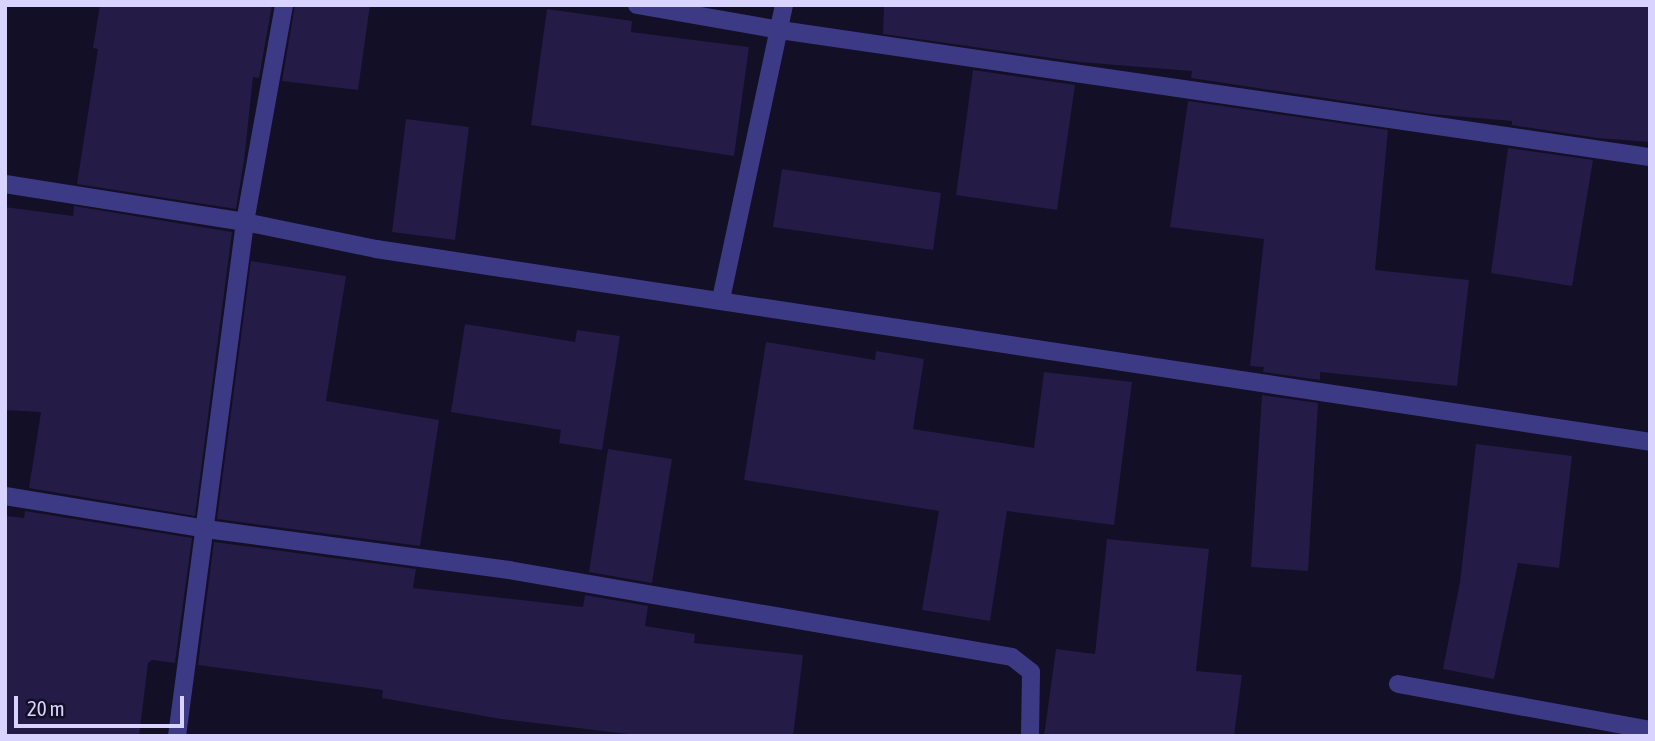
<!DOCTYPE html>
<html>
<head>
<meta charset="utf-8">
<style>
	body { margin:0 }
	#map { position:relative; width:1655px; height:741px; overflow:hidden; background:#130f26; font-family:"Asap Condensed",sans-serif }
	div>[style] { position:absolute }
	.building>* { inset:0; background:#241b47 }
	.street>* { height:18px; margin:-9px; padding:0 9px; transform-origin:9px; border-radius:9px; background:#3d3a85 }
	span { translate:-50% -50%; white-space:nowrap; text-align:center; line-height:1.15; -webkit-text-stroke:5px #130f26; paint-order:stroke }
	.frame { position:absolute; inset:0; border:7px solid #d9d4ff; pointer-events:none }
	.scale { position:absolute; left:14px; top:696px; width:170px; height:32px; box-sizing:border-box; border:4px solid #d9d4ff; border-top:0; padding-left:9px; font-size:21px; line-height:24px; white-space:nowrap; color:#d9d4ff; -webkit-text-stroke:5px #130f26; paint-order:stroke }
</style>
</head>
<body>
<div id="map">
	<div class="building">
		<i style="clip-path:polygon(100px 5px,272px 5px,259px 78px,253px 77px,244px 161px,236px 209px,77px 184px,98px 49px,93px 48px)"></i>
		<i style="clip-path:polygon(295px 5px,370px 5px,358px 90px,282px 81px)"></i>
		<i style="clip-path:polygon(884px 5px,1650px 5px,1650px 142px,1597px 138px,1512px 125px,1512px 121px,1431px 114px,1191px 78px,1192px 71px,1079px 62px,883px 34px)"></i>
		<i style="clip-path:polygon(547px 9px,632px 21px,631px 32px,749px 47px,734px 156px,531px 125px)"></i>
		<i style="clip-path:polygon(973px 70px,1075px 85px,1057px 210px,956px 195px)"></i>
		<i style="clip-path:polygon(1188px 101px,1388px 130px,1375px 270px,1469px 280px,1457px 386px,1320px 372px,1320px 380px,1263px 372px,1264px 367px,1250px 366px,1264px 239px,1170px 227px)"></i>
		<i style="clip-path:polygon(406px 119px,469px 127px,455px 240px,392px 232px)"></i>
		<i style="clip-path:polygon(1508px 148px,1593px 160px,1572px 286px,1491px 273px)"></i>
		<i style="clip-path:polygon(782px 169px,941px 193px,933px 250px,773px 227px)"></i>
		<i style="clip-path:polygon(74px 206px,232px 232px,195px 516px,29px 488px,41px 412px,5px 410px,5px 207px,73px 216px)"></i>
		<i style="clip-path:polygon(251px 261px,346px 276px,326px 401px,439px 420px,420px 546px,217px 519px)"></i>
		<i style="clip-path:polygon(465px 324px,575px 342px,577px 330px,620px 336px,602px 450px,559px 443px,561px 430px,451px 412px)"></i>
		<i style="clip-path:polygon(766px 342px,875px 360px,876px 351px,924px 359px,913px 429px,1034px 448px,1044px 372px,1132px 382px,1114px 525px,1007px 511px,990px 621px,922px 610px,939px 511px,744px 480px)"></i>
		<i style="clip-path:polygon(1262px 395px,1318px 403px,1308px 571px,1251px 567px)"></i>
		<i style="clip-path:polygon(1476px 444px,1572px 456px,1559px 568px,1518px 563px,1494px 679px,1443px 669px,1460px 582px)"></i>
		<i style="clip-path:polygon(608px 449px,672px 459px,652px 583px,589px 572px)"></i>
		<i style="clip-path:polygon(25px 511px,192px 538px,175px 663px,152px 660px,148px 663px,139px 736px,5px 736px,5px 516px,24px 518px)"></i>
		<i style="clip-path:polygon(1107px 539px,1209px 549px,1196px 671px,1242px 675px,1234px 736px,1044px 736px,1056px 649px,1095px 654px)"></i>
		<i style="clip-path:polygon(214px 542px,416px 569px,413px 588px,583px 607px,585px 595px,648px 606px,645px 626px,695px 634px,694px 643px,803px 655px,793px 736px,645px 736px,501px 719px,382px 698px,383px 690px,198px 665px)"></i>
	</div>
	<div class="street">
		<i style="left:637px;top:5px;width:145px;rotate:9.9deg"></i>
		<i style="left:780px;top:30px;width:879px;rotate:8.31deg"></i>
		<i style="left:5px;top:184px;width:243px;rotate:9deg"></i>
		<i style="left:245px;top:222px;width:134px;rotate:11.6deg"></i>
		<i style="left:376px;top:249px;width:1289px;rotate:8.61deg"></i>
		<i style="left:721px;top:299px;width:301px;rotate:-77.9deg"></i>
		<i style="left:5px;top:496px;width:204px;rotate:9.3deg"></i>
		<i style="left:206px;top:529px;width:306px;rotate:7.7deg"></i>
		<i style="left:509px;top:570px;width:510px;rotate:9.81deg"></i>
		<i style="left:1012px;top:657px;width:24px;rotate:38deg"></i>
		<i style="left:1031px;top:672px;width:64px;rotate:90.9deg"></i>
		<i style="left:1398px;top:684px;width:256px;rotate:10.3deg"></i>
		<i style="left:177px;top:736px;width:518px;rotate:-82.46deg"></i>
		<i style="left:245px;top:222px;width:220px;rotate:-79.8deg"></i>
	</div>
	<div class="frame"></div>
	<div class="scale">20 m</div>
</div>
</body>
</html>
